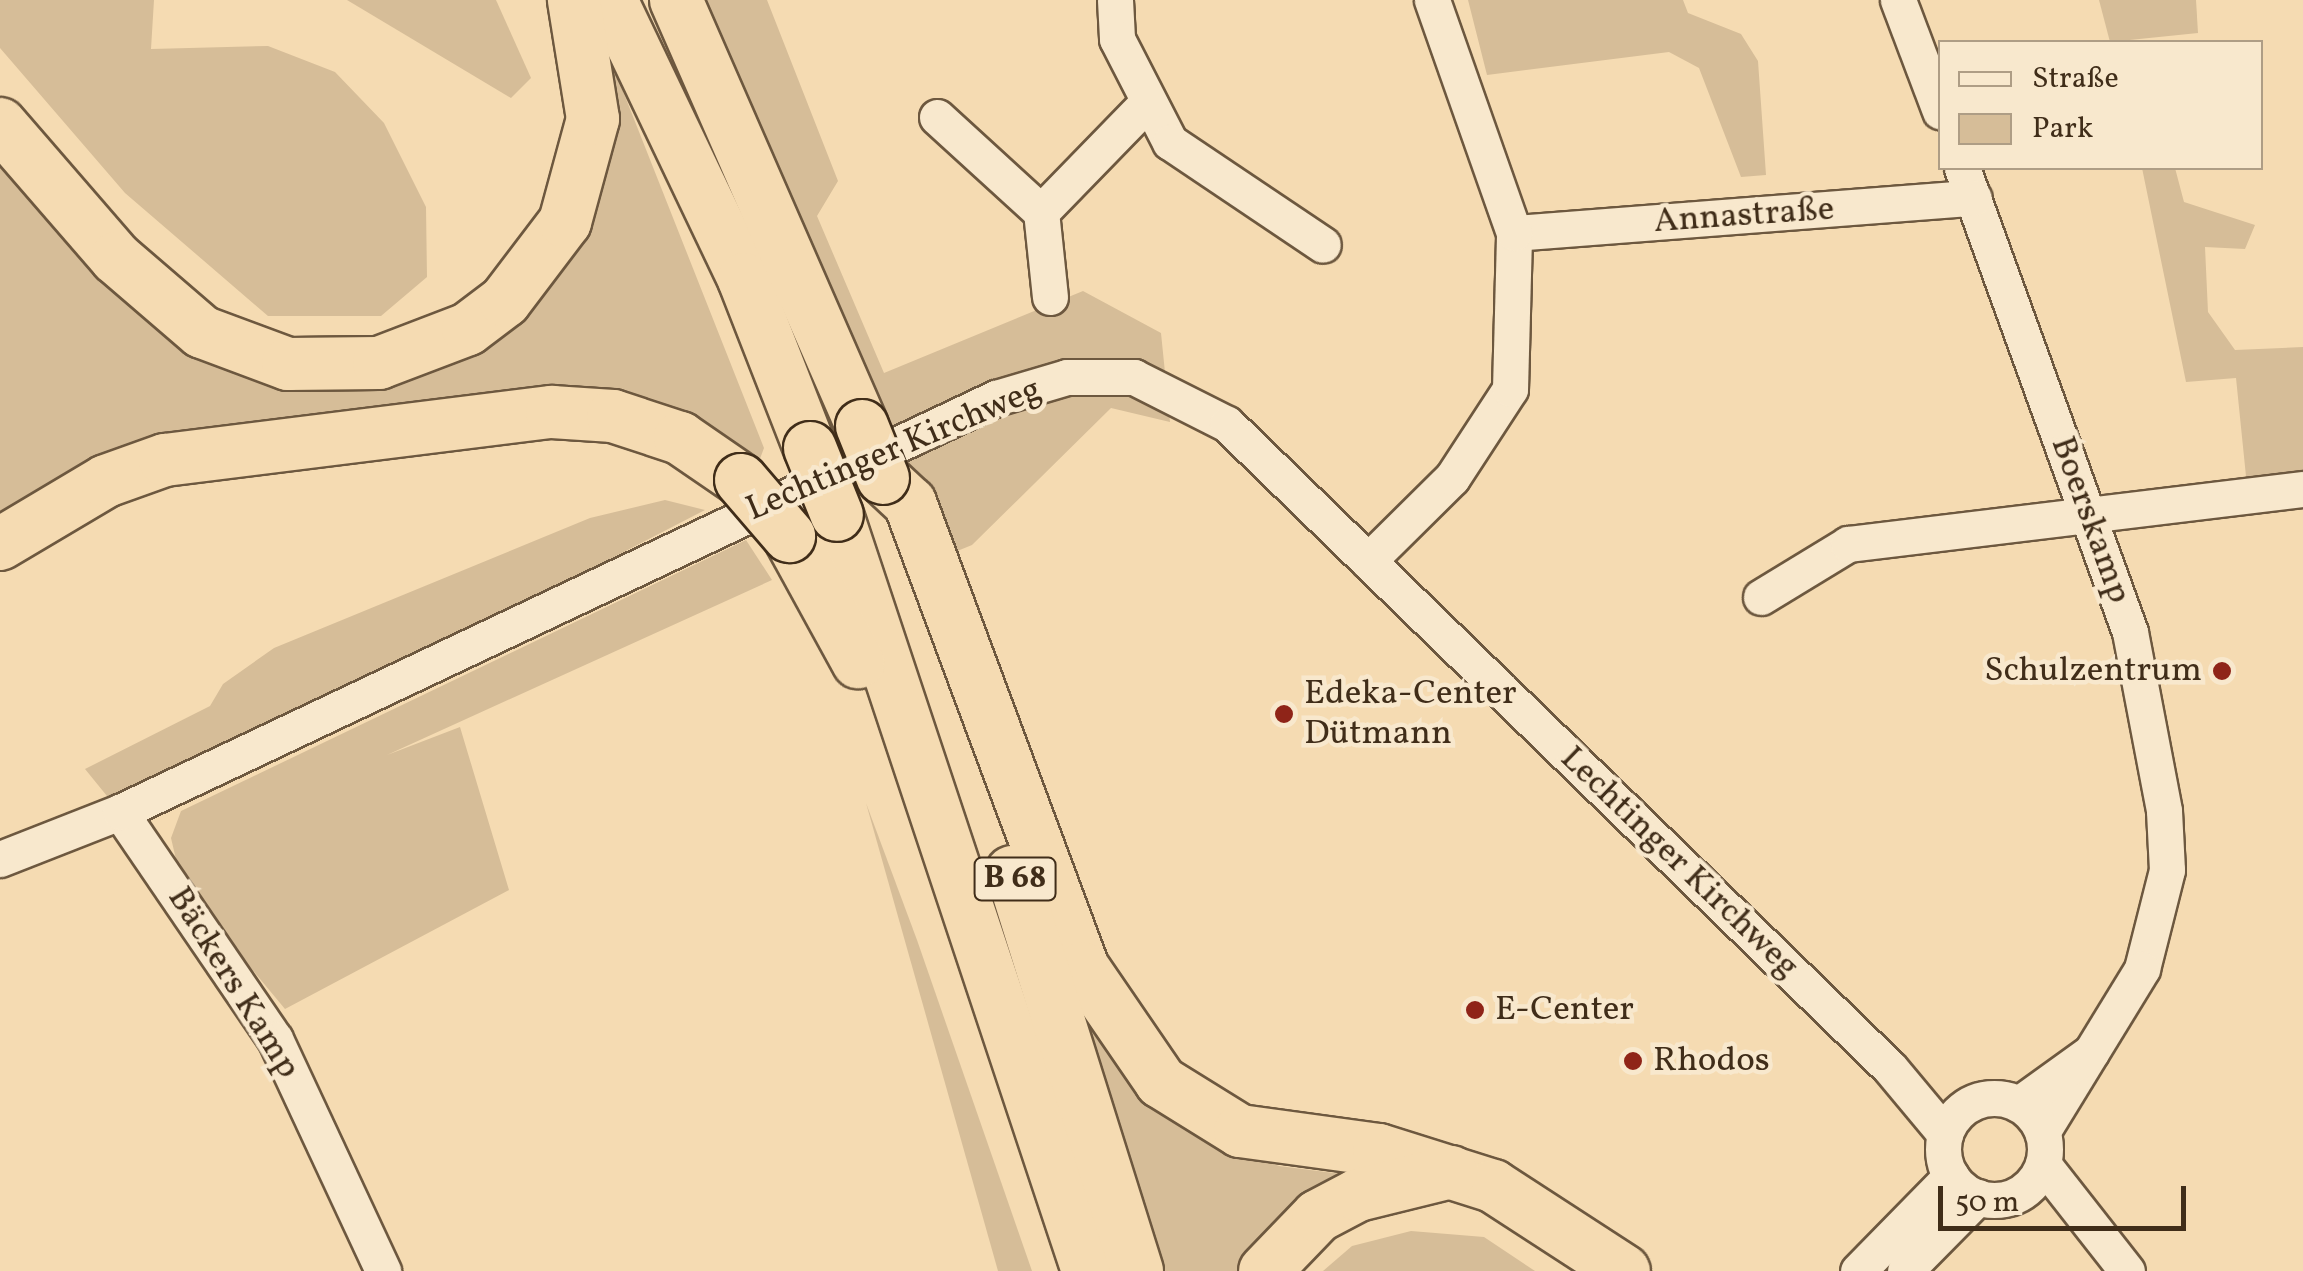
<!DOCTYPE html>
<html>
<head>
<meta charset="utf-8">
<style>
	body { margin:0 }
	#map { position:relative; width:2303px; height:1271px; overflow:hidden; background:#f5dbb2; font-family:Vollkorn,serif }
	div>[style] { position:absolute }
	.green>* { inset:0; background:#d6bd98 }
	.roads { filter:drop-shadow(2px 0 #6d583f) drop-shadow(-2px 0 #6d583f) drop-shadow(0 2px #6d583f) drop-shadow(0 -2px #6d583f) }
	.minor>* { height:35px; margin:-17.5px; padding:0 17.5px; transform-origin:17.5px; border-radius:17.5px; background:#f8e8cd }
	.minor>.ring { margin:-17.5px; padding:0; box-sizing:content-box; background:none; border:35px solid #f8e8cd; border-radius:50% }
	.highway>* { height:52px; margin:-26px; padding:0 26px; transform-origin:26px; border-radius:26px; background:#f5dbb2 }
	.bridges { filter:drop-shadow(2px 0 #402d19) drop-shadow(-2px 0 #402d19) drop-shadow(0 2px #402d19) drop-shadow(0 -2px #402d19) }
	.highway-bridge>* { height:52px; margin:-26px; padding:0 26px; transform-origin:26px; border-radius:26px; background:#f5dbb2 }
	.dots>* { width:28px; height:28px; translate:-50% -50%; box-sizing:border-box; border:5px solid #f8e8cd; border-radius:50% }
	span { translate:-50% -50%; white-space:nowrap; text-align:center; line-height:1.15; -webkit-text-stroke:9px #f8e8cd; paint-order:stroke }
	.shield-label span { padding:2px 8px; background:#f8e8cd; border:2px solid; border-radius:8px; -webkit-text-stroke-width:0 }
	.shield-label { font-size:32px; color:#402d19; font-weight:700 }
	.street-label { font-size:35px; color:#402d19 }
	.poi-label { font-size:35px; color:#402d19 }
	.right { translate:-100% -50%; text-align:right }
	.left { translate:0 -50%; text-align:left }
	.legend { position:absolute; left:1938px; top:40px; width:325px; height:130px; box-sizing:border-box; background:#f8e8cd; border:2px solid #ae9d85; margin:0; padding:12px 18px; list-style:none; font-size:30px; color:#402d19 }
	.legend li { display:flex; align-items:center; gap:20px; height:50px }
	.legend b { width:50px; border:2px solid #ae9d85 }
	.scale { position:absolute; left:1938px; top:1186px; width:248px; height:45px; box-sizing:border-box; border:5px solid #402d19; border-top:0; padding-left:12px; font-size:30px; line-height:35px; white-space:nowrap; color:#402d19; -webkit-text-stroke:8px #f8e8cd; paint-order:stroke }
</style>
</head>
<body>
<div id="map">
	<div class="green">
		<i style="clip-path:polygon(0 0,154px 0,151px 49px,268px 46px,335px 72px,384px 123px,426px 207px,427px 277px,381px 316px,268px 316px,125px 193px,0 48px)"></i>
		<i style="clip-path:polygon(347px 0,496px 0,531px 78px,511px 98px)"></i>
		<i style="clip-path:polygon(702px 0,767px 0,838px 181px,817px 216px,884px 373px,1083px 291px,1161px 333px,1170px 422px,1111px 408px,972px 545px,940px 558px)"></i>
		<i style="clip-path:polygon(1468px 0,1683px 0,1688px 13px,1741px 34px,1758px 61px,1766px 175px,1741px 177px,1699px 68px,1669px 52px,1487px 75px)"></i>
		<i style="clip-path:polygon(2099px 0,2196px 0,2198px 33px,2110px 42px)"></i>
		<i style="clip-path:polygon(615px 71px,764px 448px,758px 464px,670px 412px,331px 415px,0 530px,0 146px,206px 358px,443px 366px,610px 138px)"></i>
		<i style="clip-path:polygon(2142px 168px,2175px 168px,2184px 202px,2255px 225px,2245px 249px,2205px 247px,2208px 312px,2235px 350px,2303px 347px,2303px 507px,2302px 490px,2248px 496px,2236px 378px,2186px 382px)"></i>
		<i style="clip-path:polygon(665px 500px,705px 510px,120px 812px,85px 769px,210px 706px,223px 684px,274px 648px,590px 518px)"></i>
		<i style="clip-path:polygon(746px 540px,772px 580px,387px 755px,460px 727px,509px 890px,285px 1009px,182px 885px,171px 838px,181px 811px)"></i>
		<i style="clip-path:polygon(866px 803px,917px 940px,1032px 1271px,998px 1271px)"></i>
		<i style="clip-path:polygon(1057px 942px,1144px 1095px,1191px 1132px,1279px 1166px,1365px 1177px,1254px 1271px,1164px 1271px)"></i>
		<i style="clip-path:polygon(1411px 1231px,1484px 1237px,1535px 1271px,1323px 1271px,1352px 1246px)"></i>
	</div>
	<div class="roads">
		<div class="minor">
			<i style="left:1115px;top:0;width:39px;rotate:87deg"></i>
			<i style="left:1117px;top:39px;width:116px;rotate:62.8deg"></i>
			<i style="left:1170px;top:142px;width:184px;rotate:33.9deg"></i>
			<i style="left:1898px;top:0;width:119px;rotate:69.3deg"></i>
			<i style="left:937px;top:117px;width:141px;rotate:42.4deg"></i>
			<i style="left:1962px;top:168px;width:493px;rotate:70.1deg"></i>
			<i style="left:2130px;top:632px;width:182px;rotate:79.2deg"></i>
			<i style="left:2164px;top:811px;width:59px;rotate:87.1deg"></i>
			<i style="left:2167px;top:870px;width:102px;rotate:104.2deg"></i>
			<i style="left:2142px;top:969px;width:191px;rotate:121.5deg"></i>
			<i style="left:1514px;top:233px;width:461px;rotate:-4.4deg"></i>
			<i style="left:1050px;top:297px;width:85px;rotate:-96deg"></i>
			<i style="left:1041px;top:212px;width:153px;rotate:-45.8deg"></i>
			<i style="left:1368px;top:561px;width:118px;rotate:-44.7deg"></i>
			<i style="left:1452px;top:478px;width:106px;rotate:-56.9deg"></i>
			<i style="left:1510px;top:389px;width:156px;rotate:-88.5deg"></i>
			<i style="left:1514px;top:233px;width:247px;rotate:-109.4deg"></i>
			<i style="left:1761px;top:597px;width:102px;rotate:-31.3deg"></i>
			<i style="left:1848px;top:544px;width:458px;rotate:-6.9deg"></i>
			<i style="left:120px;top:812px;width:275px;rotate:55.7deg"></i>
			<i style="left:275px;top:1039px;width:256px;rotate:65deg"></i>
			<i style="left:0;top:859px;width:129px;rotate:-21.4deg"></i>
			<i style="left:120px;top:812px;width:969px;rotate:-25.3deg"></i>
			<i style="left:996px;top:398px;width:74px;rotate:-16.5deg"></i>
			<i style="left:1067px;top:377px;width:67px"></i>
			<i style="left:1134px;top:377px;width:104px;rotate:26.8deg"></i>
			<i style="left:1227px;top:424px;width:924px;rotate:44.17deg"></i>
			<i style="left:1890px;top:1068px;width:86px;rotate:50.2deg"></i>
			<i class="ring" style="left:1943px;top:1098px;width:67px;height:67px"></i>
			<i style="left:2019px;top:1104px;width:89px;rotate:-35.8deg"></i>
			<i style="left:2043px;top:1164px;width:136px;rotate:51.9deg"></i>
			<i style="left:1858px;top:1271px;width:133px;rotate:-45.6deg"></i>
			<i style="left:1905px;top:1271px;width:104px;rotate:-45.4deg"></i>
		</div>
		<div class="highway">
			<i style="left:611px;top:0;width:309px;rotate:64.5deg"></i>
			<i style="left:744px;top:279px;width:181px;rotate:68.7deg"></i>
			<i style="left:676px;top:0;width:465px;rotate:66.4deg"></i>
			<i style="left:0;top:124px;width:177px;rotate:49.1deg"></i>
			<i style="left:116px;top:258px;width:113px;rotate:40.7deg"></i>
			<i style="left:202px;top:332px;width:92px;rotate:20.4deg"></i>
			<i style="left:288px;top:364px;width:91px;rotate:-0.6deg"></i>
			<i style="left:379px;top:363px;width:95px;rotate:-20.9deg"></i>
			<i style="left:468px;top:329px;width:46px;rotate:-37.1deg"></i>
			<i style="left:505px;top:301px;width:99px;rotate:-52.8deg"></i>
			<i style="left:565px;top:222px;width:107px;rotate:-74.8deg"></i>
			<i style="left:593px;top:119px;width:121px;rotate:-99.1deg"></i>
			<i style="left:883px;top:478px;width:37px;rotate:43deg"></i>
			<i style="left:910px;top:503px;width:496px;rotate:69.6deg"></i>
			<i style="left:1083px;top:968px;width:138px;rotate:55.6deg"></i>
			<i style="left:1161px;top:1082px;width:93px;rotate:31.8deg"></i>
			<i style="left:1240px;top:1131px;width:140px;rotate:7.8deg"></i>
			<i style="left:1379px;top:1150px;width:120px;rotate:17.5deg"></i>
			<i style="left:1493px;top:1186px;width:156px;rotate:33deg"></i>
			<i style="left:837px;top:515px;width:797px;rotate:71.63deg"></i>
			<i style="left:789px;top:536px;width:144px;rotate:61.3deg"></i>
			<i style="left:0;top:544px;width:123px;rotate:-30.7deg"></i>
			<i style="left:106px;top:481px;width:63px;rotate:-19.6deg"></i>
			<i style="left:165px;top:460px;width:390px;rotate:-7.1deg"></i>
			<i style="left:552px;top:412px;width:61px;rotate:3.8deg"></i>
			<i style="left:613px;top:416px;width:71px;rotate:18.2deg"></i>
			<i style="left:680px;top:438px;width:74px;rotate:34.5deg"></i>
			<i style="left:1012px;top:872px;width:418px;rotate:72.6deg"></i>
			<i style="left:1265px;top:1271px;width:76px;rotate:-46.1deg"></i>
			<i style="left:1318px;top:1216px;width:45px;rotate:-27.7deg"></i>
			<i style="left:1358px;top:1195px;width:96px;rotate:-13.9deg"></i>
		</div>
	</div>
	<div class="bridges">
		<div class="highway-bridge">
			<i style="left:862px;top:426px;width:56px;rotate:68deg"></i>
			<i style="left:810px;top:448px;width:72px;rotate:68.1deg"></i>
			<i style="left:741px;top:480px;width:74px;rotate:49.4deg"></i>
		</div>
	</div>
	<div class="dots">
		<i style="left:2222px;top:671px;background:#8f2418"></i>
		<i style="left:1284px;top:714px;background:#8f2418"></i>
		<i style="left:1475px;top:1010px;background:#8f2418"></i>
		<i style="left:1633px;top:1061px;background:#8f2418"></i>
	</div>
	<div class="shield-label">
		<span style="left:1015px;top:879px">B 68</span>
	</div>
	<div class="street-label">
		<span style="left:1744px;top:216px;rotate:-4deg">Annastraße</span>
		<span style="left:894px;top:450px;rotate:-23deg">Lechtinger Kirchweg</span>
		<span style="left:2090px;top:520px;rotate:70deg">Boerskamp</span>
		<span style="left:1679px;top:863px;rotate:44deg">Lechtinger Kirchweg</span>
		<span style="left:233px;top:983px;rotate:58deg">Bäckers Kamp</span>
	</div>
	<div class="poi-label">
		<span class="right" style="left:2202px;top:671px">Schulzentrum</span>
		<span class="left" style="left:1304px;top:714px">Edeka-Center<br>Dütmann</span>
		<span class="left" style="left:1495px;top:1010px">E-Center</span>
		<span class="left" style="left:1653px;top:1061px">Rhodos</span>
	</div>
	<ul class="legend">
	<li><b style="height:12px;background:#f8e8cd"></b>Straße</li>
	<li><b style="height:28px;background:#d6bd98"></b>Park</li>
	</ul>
	<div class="scale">50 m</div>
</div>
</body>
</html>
